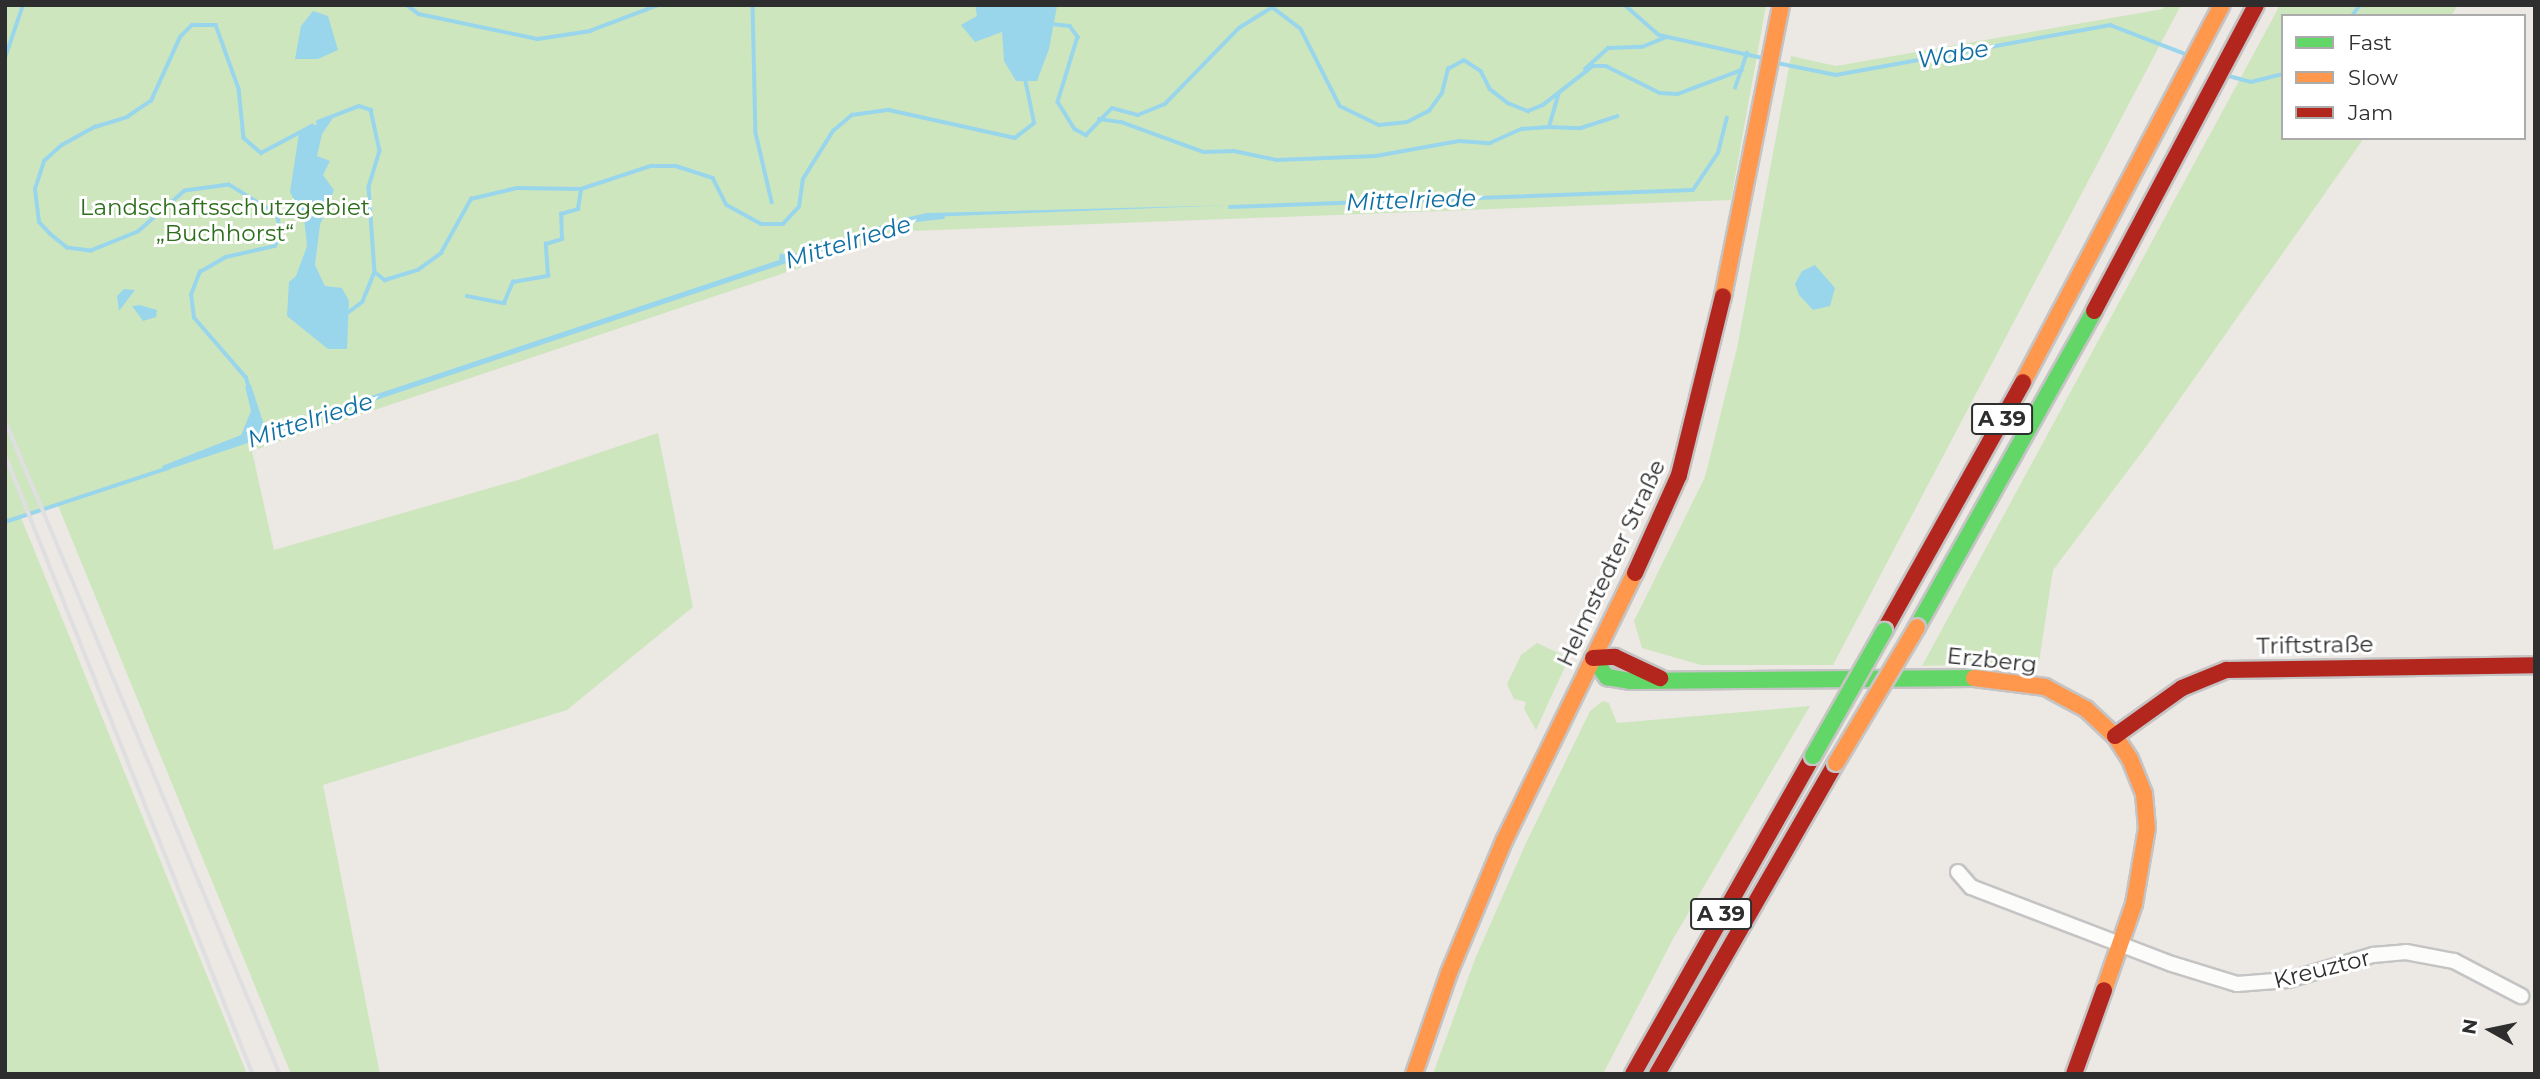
<!DOCTYPE html>
<html>
<head>
<meta charset="utf-8">
<style>
	body { margin:0 }
	#map { position:relative; width:2540px; height:1079px; overflow:hidden; background:#ece8e4; font-family:Montserrat,sans-serif }
	div>[style] { position:absolute }
	.green>* { inset:0; background:#cee6be }
	.water>* { inset:0; background:#99d6ec }
	.stream>* { height:3.5px; margin:-1.75px; padding:0 1.75px; transform-origin:1.75px; border-radius:1.75px; background:#99d6ec }
	.roads { filter:drop-shadow(2px 0 #c5c4c5) drop-shadow(-2px 0 #c5c4c5) drop-shadow(0 2px #c5c4c5) drop-shadow(0 -2px #c5c4c5) }
	.street>* { height:14px; margin:-7px; padding:0 7px; transform-origin:7px; border-radius:7px; background:#fcfcfb }
	.fast>* { height:16px; margin:-8px; padding:0 8px; transform-origin:8px; border-radius:8px; background:#63d668 }
	.slow>* { height:16px; margin:-8px; padding:0 8px; transform-origin:8px; border-radius:8px; background:#ff974d }
	.jam>* { height:16px; margin:-8px; padding:0 8px; transform-origin:8px; border-radius:8px; background:#b3261e }
	.rail>* { height:3.5px; margin:-1.75px; padding:0 1.75px; transform-origin:1.75px; border-radius:1.75px; background:#dfdfe1 }
	.bridges { filter:drop-shadow(2px 0 #c6c5c4) drop-shadow(-2px 0 #c6c5c4) drop-shadow(0 2px #c6c5c4) drop-shadow(0 -2px #c6c5c4) }
	.fast-bridge>* { height:16px; margin:-8px; padding:0 8px; transform-origin:8px; border-radius:8px; background:#63d668 }
	.slow-bridge>* { height:16px; margin:-8px; padding:0 8px; transform-origin:8px; border-radius:8px; background:#ff974d }
	span { translate:-50% -50%; white-space:nowrap; text-align:center; line-height:1.15; -webkit-text-stroke:6px #fff; paint-order:stroke }
	.shield-label span { padding:2px 5px; background:#fff; border:2px solid; border-radius:5px; -webkit-text-stroke-width:0 }
	.shield-label { font-size:21px; color:#2e2e2e; font-weight:700 }
	.park-label { font-size:23px; color:#2c6e1b }
	.street-label { font-size:23px; color:#2e2e2e }
	.water-label { font-size:24px; color:#0d6fa3; font-style:italic }
	.frame { position:absolute; inset:0; border:7px solid #2e2e2e; pointer-events:none }
	.legend { position:absolute; left:2281px; top:14px; width:245px; height:126px; box-sizing:border-box; background:#fff; border:2px solid #ababab; margin:0; padding:9px 12px; list-style:none; font-size:21px; color:#2e2e2e }
	.legend li { display:flex; align-items:center; gap:14px; height:35px }
	.legend b { width:35px; border:2px solid #ababab }
	.north { position:absolute; left:2456px; top:995px; width:70px; height:70px; -webkit-text-stroke:5px #fff; paint-order:stroke; rotate:279deg; font-size:19px; font-weight:700; line-height:28px; text-align:center; color:#2e2e2e }
	.north::after { content:''; display:block; margin:auto; width:24px; height:32px; background:#2e2e2e; clip-path:polygon(50% 0,100% 100%,50% 72%,0 100%) }
</style>
</head>
<body>
<div id="map">
	<div class="green">
		<i style="clip-path:polygon(5px 5px,1766px 5px,1731px 200px,910px 231px,252px 451px,274px 550px,518px 480px,658px 433px,693px 607px,567px 710px,323px 785px,380px 1074px,291px 1074px,57px 503px,20px 515px,247px 1074px,5px 1074px)"></i>
		<i style="clip-path:polygon(2164px 5px,2181px 5px,1833px 665px,1701px 665px,1642px 648px,1634px 621px,1705px 477px,1737px 348px,1791px 56px,1836px 66px,2163px 9px)"></i>
		<i style="clip-path:polygon(2280px 5px,2458px 5px,2451px 16px,2283px 16px,2283px 138px,2364px 138px,2148px 444px,2053px 570px,2039px 662px,1922px 666px)"></i>
		<i style="clip-path:polygon(1537px 643px,1569px 658px,1536px 730px,1524px 709px,1526px 702px,1514px 699px,1507px 684px,1521px 655px)"></i>
		<i style="clip-path:polygon(1603px 701px,1609px 703px,1617px 723px,1810px 706px,1673px 939px,1603px 1074px,1433px 1074px,1475px 959px,1526px 843px,1590px 711px)"></i>
	</div>
	<div class="water">
		<i style="clip-path:polygon(975px 5px,1057px 6px,1049px 49px,1037px 81px,1016px 81px,1004px 61px,1002px 32px,975px 42px,961px 25px,977px 16px)"></i>
		<i style="clip-path:polygon(313px 11px,328px 16px,338px 50px,318px 59px,295px 59px,301px 26px)"></i>
		<i style="clip-path:polygon(335px 115px,322px 134px,317px 156px,330px 161px,323px 175px,334px 190px,320px 225px,315px 265px,325px 286px,342px 288px,349px 301px,347px 349px,328px 349px,287px 316px,289px 282px,296px 276px,307px 246px,304px 218px,290px 192px,299px 133px)"></i>
		<i style="clip-path:polygon(1234px 205px,928px 217px,906px 223px,164px 471px,162px 466px,241px 435px,251px 411px,245px 386px,251px 385px,266px 431px,779px 260px,780px 253px,788px 256px,904px 218px,927px 213px)"></i>
		<i style="clip-path:polygon(1815px 265px,1835px 288px,1830px 306px,1813px 310px,1799px 295px,1795px 284px,1802px 271px)"></i>
		<i style="clip-path:polygon(124px 289px,135px 290px,119px 311px,117px 296px)"></i>
		<i style="clip-path:polygon(140px 305px,157px 310px,156px 317px,143px 321px,132px 306px)"></i>
	</div>
	<div class="stream">
		<i style="left:407px;top:5px;width:15px;rotate:37deg"></i>
		<i style="left:419px;top:14px;width:122px;rotate:11.9deg"></i>
		<i style="left:538px;top:39px;width:53px;rotate:-8.7deg"></i>
		<i style="left:590px;top:31px;width:73px;rotate:-20.9deg"></i>
		<i style="left:753px;top:5px;width:128px;rotate:88.7deg"></i>
		<i style="left:756px;top:133px;width:71px;rotate:76.9deg"></i>
		<i style="left:1625px;top:5px;width:45px;rotate:41.4deg"></i>
		<i style="left:1659px;top:35px;width:107px;rotate:12.5deg"></i>
		<i style="left:2352px;top:16px;width:14px;rotate:-54deg"></i>
		<i style="left:1051px;top:24px;width:19px;rotate:6deg"></i>
		<i style="left:1070px;top:26px;width:14px;rotate:54deg"></i>
		<i style="left:1078px;top:37px;width:68px;rotate:107.1deg"></i>
		<i style="left:1058px;top:102px;width:32px;rotate:58deg"></i>
		<i style="left:1075px;top:129px;width:13px;rotate:29deg"></i>
		<i style="left:1086px;top:135px;width:37px;rotate:-46deg"></i>
		<i style="left:1112px;top:108px;width:27px;rotate:15deg"></i>
		<i style="left:1138px;top:115px;width:29px;rotate:-22deg"></i>
		<i style="left:1165px;top:104px;width:106px;rotate:-45.8deg"></i>
		<i style="left:1239px;top:28px;width:39px;rotate:-32deg"></i>
		<i style="left:1272px;top:7px;width:36px;rotate:37deg"></i>
		<i style="left:1301px;top:29px;width:86px;rotate:63.1deg"></i>
		<i style="left:1340px;top:106px;width:43px;rotate:26deg"></i>
		<i style="left:1379px;top:125px;width:28px;rotate:-6deg"></i>
		<i style="left:1407px;top:122px;width:25px;rotate:-27deg"></i>
		<i style="left:1429px;top:111px;width:22px;rotate:-54deg"></i>
		<i style="left:1442px;top:93px;width:25px;rotate:-76deg"></i>
		<i style="left:1448px;top:69px;width:18px;rotate:-29deg"></i>
		<i style="left:1464px;top:60px;width:20px;rotate:33deg"></i>
		<i style="left:1481px;top:71px;width:20px;rotate:63deg"></i>
		<i style="left:1490px;top:89px;width:23px;rotate:38deg"></i>
		<i style="left:1508px;top:103px;width:22px;rotate:22deg"></i>
		<i style="left:1528px;top:111px;width:16px;rotate:-22deg"></i>
		<i style="left:1543px;top:105px;width:63px;rotate:-38deg"></i>
		<i style="left:1593px;top:66px;width:13px"></i>
		<i style="left:1606px;top:66px;width:60px;rotate:26.6deg"></i>
		<i style="left:1660px;top:93px;width:18px;rotate:3deg"></i>
		<i style="left:1678px;top:94px;width:68px;rotate:-20.6deg"></i>
		<i style="left:5px;top:58px;width:56px;rotate:-71.2deg"></i>
		<i style="left:1777px;top:63px;width:60px;rotate:11.5deg"></i>
		<i style="left:1836px;top:75px;width:279px;rotate:-10.3deg"></i>
		<i style="left:2110px;top:25px;width:80px;rotate:21.1deg"></i>
		<i style="left:1585px;top:69px;width:31px;rotate:-42deg"></i>
		<i style="left:1608px;top:48px;width:34px;rotate:-2deg"></i>
		<i style="left:1642px;top:47px;width:27px;rotate:-22deg"></i>
		<i style="left:2229px;top:76px;width:23px;rotate:15deg"></i>
		<i style="left:2251px;top:82px;width:33px;rotate:-14deg"></i>
		<i style="left:1735px;top:88px;width:37px;rotate:-71deg"></i>
		<i style="left:1099px;top:119px;width:22px;rotate:8deg"></i>
		<i style="left:1121px;top:122px;width:88px;rotate:19.9deg"></i>
		<i style="left:1204px;top:152px;width:30px;rotate:-2deg"></i>
		<i style="left:1234px;top:151px;width:44px;rotate:11.8deg"></i>
		<i style="left:1277px;top:160px;width:99px;rotate:-2.3deg"></i>
		<i style="left:1376px;top:156px;width:84px;rotate:-10.2deg"></i>
		<i style="left:1459px;top:141px;width:31px;rotate:4deg"></i>
		<i style="left:1490px;top:143px;width:35px;rotate:-24deg"></i>
		<i style="left:1522px;top:129px;width:27px;rotate:-4deg"></i>
		<i style="left:1549px;top:127px;width:33px;rotate:-74deg"></i>
		<i style="left:318px;top:122px;width:44px;rotate:-21.3deg"></i>
		<i style="left:359px;top:106px;width:13px;rotate:18deg"></i>
		<i style="left:371px;top:110px;width:42px;rotate:77.6deg"></i>
		<i style="left:380px;top:151px;width:38px;rotate:107deg"></i>
		<i style="left:369px;top:187px;width:85px;rotate:86deg"></i>
		<i style="left:375px;top:272px;width:32px;rotate:112deg"></i>
		<i style="left:363px;top:302px;width:21px;rotate:143deg"></i>
		<i style="left:1549px;top:127px;width:32px;rotate:2deg"></i>
		<i style="left:1581px;top:128px;width:38px;rotate:-18deg"></i>
		<i style="left:1230px;top:207px;width:463px;rotate:-2.1deg"></i>
		<i style="left:1693px;top:190px;width:45px;rotate:-56deg"></i>
		<i style="left:1718px;top:153px;width:36px;rotate:-76deg"></i>
		<i style="left:916px;top:220px;width:27px;rotate:-6deg"></i>
		<i style="left:375px;top:272px;width:13px;rotate:39deg"></i>
		<i style="left:385px;top:280px;width:34px;rotate:-17deg"></i>
		<i style="left:418px;top:270px;width:29px;rotate:-36deg"></i>
		<i style="left:441px;top:253px;width:62px;rotate:-60.9deg"></i>
		<i style="left:471px;top:199px;width:47px;rotate:-13.4deg"></i>
		<i style="left:517px;top:188px;width:64px;rotate:0.9deg"></i>
		<i style="left:581px;top:189px;width:74px;rotate:-18.2deg"></i>
		<i style="left:651px;top:166px;width:25px"></i>
		<i style="left:676px;top:166px;width:39px;rotate:18deg"></i>
		<i style="left:713px;top:178px;width:30px;rotate:63deg"></i>
		<i style="left:727px;top:205px;width:39px;rotate:29deg"></i>
		<i style="left:761px;top:224px;width:22px"></i>
		<i style="left:783px;top:224px;width:23px;rotate:-47deg"></i>
		<i style="left:799px;top:207px;width:28px;rotate:-82deg"></i>
		<i style="left:803px;top:179px;width:57px;rotate:-58deg"></i>
		<i style="left:833px;top:131px;width:25px;rotate:-40deg"></i>
		<i style="left:852px;top:115px;width:37px;rotate:-8deg"></i>
		<i style="left:889px;top:110px;width:129px;rotate:12.5deg"></i>
		<i style="left:1015px;top:138px;width:24px;rotate:-38deg"></i>
		<i style="left:1034px;top:123px;width:45px;rotate:-101.6deg"></i>
		<i style="left:467px;top:296px;width:38px;rotate:11deg"></i>
		<i style="left:504px;top:303px;width:23px;rotate:-67deg"></i>
		<i style="left:513px;top:282px;width:36px;rotate:-10deg"></i>
		<i style="left:548px;top:276px;width:32px;rotate:-94deg"></i>
		<i style="left:546px;top:244px;width:17px;rotate:-17deg"></i>
		<i style="left:562px;top:239px;width:25px;rotate:-92deg"></i>
		<i style="left:561px;top:214px;width:18px;rotate:-16deg"></i>
		<i style="left:578px;top:209px;width:20px;rotate:-81deg"></i>
		<i style="left:249px;top:388px;width:10px;rotate:-107deg"></i>
		<i style="left:246px;top:378px;width:79px;rotate:-130.9deg"></i>
		<i style="left:194px;top:318px;width:23px;rotate:-97deg"></i>
		<i style="left:191px;top:295px;width:25px;rotate:-69deg"></i>
		<i style="left:200px;top:272px;width:30px;rotate:-30deg"></i>
		<i style="left:226px;top:257px;width:50px;rotate:-12.7deg"></i>
		<i style="left:275px;top:246px;width:16px;rotate:-68deg"></i>
		<i style="left:281px;top:231px;width:18px;rotate:-106deg"></i>
		<i style="left:276px;top:214px;width:55px;rotate:-148.3deg"></i>
		<i style="left:229px;top:185px;width:44px;rotate:172.2deg"></i>
		<i style="left:185px;top:191px;width:62px;rotate:138.9deg"></i>
		<i style="left:138px;top:232px;width:51px;rotate:158deg"></i>
		<i style="left:91px;top:251px;width:24px;rotate:-173deg"></i>
		<i style="left:67px;top:248px;width:22px;rotate:-141deg"></i>
		<i style="left:50px;top:234px;width:16px;rotate:-133deg"></i>
		<i style="left:39px;top:222px;width:33px;rotate:-97deg"></i>
		<i style="left:35px;top:189px;width:29px;rotate:-72deg"></i>
		<i style="left:44px;top:161px;width:24px;rotate:-42deg"></i>
		<i style="left:62px;top:145px;width:38px;rotate:-29deg"></i>
		<i style="left:95px;top:127px;width:34px;rotate:-17deg"></i>
		<i style="left:127px;top:117px;width:29px;rotate:-34deg"></i>
		<i style="left:151px;top:101px;width:70px;rotate:-65.6deg"></i>
		<i style="left:180px;top:37px;width:17px;rotate:-45deg"></i>
		<i style="left:192px;top:25px;width:24px"></i>
		<i style="left:216px;top:25px;width:68px;rotate:70.2deg"></i>
		<i style="left:239px;top:89px;width:49px;rotate:84.2deg"></i>
		<i style="left:244px;top:138px;width:23px;rotate:41deg"></i>
		<i style="left:261px;top:153px;width:58px;rotate:-27.9deg"></i>
		<i style="left:5px;top:522px;width:172px;rotate:-18.3deg"></i>
	</div>
	<div class="roads">
		<div class="street">
			<i style="left:1958px;top:872px;width:20px;rotate:49deg"></i>
			<i style="left:1971px;top:887px;width:215px;rotate:21deg"></i>
			<i style="left:2172px;top:964px;width:68px;rotate:17.1deg"></i>
			<i style="left:2237px;top:984px;width:51px;rotate:-4.5deg"></i>
			<i style="left:2288px;top:980px;width:89px;rotate:-16.4deg"></i>
			<i style="left:2373px;top:955px;width:33px;rotate:-5deg"></i>
			<i style="left:2406px;top:952px;width:49px;rotate:10.6deg"></i>
			<i style="left:2454px;top:961px;width:76px;rotate:27.6deg"></i>
		</div>
		<div class="fast">
			<i style="left:1917px;top:627px;width:362px;rotate:-60.7deg"></i>
			<i style="left:1593px;top:658px;width:24px;rotate:54deg"></i>
			<i style="left:1607px;top:677px;width:23px;rotate:10deg"></i>
			<i style="left:1630px;top:681px;width:344px;rotate:-0.5deg"></i>
		</div>
		<div class="slow">
			<i style="left:1723px;top:296px;width:297px;rotate:-78.7deg"></i>
			<i style="left:2023px;top:382px;width:426px;rotate:-62.2deg"></i>
			<i style="left:1974px;top:678px;width:72px;rotate:7.2deg"></i>
			<i style="left:2045px;top:687px;width:47px;rotate:28.2deg"></i>
			<i style="left:2086px;top:709px;width:40px;rotate:43deg"></i>
			<i style="left:2115px;top:736px;width:27px;rotate:57deg"></i>
			<i style="left:2130px;top:759px;width:38px;rotate:68deg"></i>
			<i style="left:2144px;top:794px;width:34px;rotate:85deg"></i>
			<i style="left:2147px;top:828px;width:77px;rotate:99.7deg"></i>
			<i style="left:2134px;top:904px;width:91px;rotate:109.2deg"></i>
			<i style="left:1414px;top:1074px;width:107px;rotate:-70.9deg"></i>
			<i style="left:1449px;top:973px;width:143px;rotate:-67.4deg"></i>
			<i style="left:1504px;top:841px;width:298px;rotate:-64deg"></i>
		</div>
		<div class="jam">
			<i style="left:2094px;top:311px;width:346px;rotate:-62.1deg"></i>
			<i style="left:1635px;top:573px;width:107px;rotate:-65.8deg"></i>
			<i style="left:1679px;top:475px;width:184px;rotate:-76.2deg"></i>
			<i style="left:1884px;top:631px;width:285px;rotate:-60.8deg"></i>
			<i style="left:1593px;top:658px;width:22px;rotate:-3deg"></i>
			<i style="left:1615px;top:657px;width:50px;rotate:25deg"></i>
			<i style="left:2115px;top:736px;width:82px;rotate:-35.6deg"></i>
			<i style="left:2182px;top:688px;width:48px;rotate:-22.2deg"></i>
			<i style="left:2226px;top:670px;width:309px;rotate:-0.9deg"></i>
			<i style="left:1633px;top:1074px;width:365px;rotate:-60.5deg"></i>
			<i style="left:1657px;top:1074px;width:359px;rotate:-60.1deg"></i>
			<i style="left:2074px;top:1074px;width:89px;rotate:-70.3deg"></i>
		</div>
	</div>
	<div class="rail">
		<i style="left:5px;top:420px;width:709px;rotate:67.19deg"></i>
		<i style="left:5px;top:454px;width:668px;rotate:68.2deg"></i>
	</div>
	<div class="bridges">
		<div class="fast-bridge">
			<i style="left:1813px;top:756px;width:144px;rotate:-60.4deg"></i>
		</div>
		<div class="slow-bridge">
			<i style="left:1836px;top:763px;width:158px;rotate:-59.2deg"></i>
		</div>
	</div>
	<div class="shield-label">
		<span style="left:2002px;top:419px">A 39</span>
		<span style="left:1721px;top:914px">A 39</span>
	</div>
	<div class="park-label">
		<span style="left:225px;top:220px">Landschaftsschutzgebiet<br>„Buchhorst“</span>
	</div>
	<div class="street-label">
		<span style="left:1611px;top:563px;rotate:-65deg">Helmstedter Straße</span>
		<span style="left:2315px;top:645px;rotate:-1deg">Triftstraße</span>
		<span style="left:1992px;top:660px;rotate:6deg">Erzberg</span>
		<span style="left:2322px;top:969px;rotate:-14deg">Kreuztor</span>
	</div>
	<div class="water-label">
		<span style="left:1953px;top:54px;rotate:-10deg">Wabe</span>
		<span style="left:1411px;top:200px;rotate:-2deg">Mittelriede</span>
		<span style="left:848px;top:242px;rotate:-17deg">Mittelriede</span>
		<span style="left:310px;top:420px;rotate:-18deg">Mittelriede</span>
	</div>
	<div class="frame"></div>
	<ul class="legend">
	<li><b style="height:9px;background:#63d668"></b>Fast</li>
	<li><b style="height:9px;background:#ff974d"></b>Slow</li>
	<li><b style="height:9px;background:#b3261e"></b>Jam</li>
	</ul>
	<div class="north">N</div>
</div>
</body>
</html>
